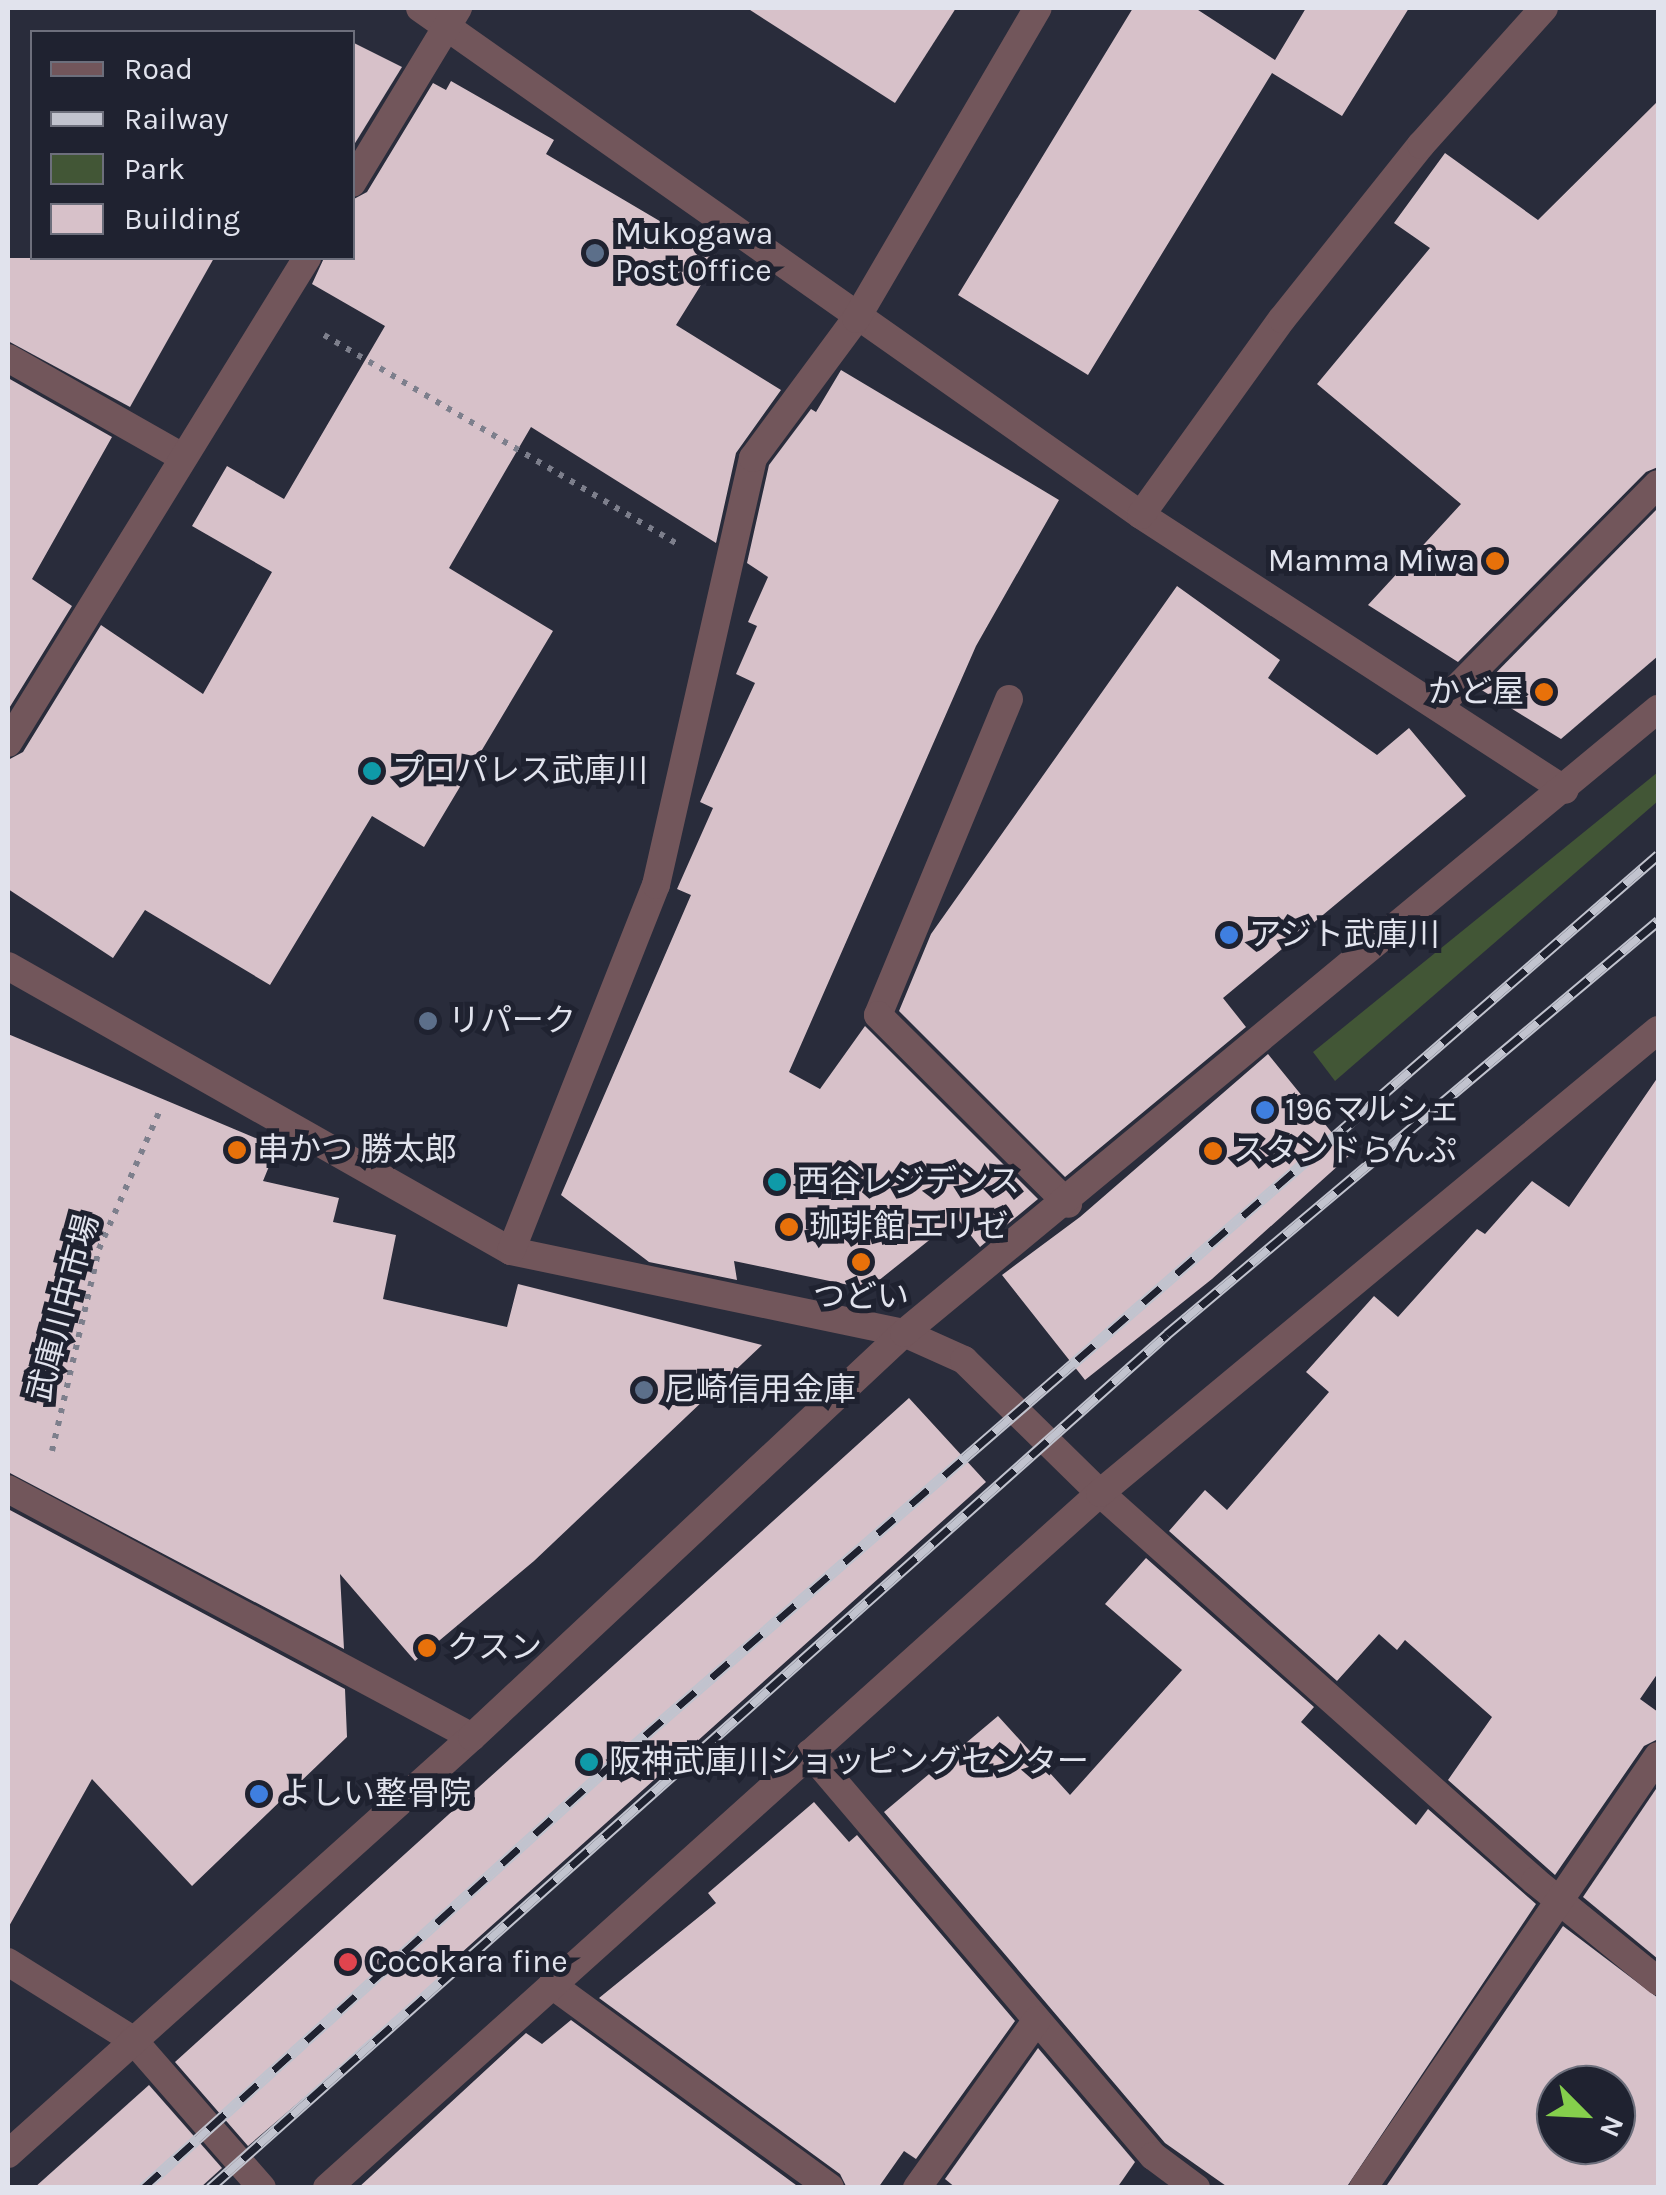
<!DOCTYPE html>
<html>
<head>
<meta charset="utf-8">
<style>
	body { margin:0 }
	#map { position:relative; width:1666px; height:2195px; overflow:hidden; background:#292c3b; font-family:Karla,"Noto Sans JP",sans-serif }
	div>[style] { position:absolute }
	.green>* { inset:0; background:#425636 }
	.building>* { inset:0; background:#d7c1c9 }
	.path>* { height:6px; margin-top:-3px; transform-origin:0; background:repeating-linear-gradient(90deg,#7d7f8c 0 5px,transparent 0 13px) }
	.service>* { height:28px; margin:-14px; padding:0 14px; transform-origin:14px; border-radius:14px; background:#72565b }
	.minor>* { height:28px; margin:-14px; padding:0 14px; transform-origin:14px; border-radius:14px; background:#72565b }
	.rail>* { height:11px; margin-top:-5.5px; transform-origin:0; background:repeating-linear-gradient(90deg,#1f2230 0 22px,#c1c3ce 0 44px); box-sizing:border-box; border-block:2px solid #c1c3ce }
	.dots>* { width:28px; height:28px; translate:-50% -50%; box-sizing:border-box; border:5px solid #1f2230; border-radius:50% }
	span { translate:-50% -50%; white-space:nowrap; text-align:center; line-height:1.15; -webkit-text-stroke:10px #1f2230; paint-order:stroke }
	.poi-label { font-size:32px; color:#e1e3ed }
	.left { translate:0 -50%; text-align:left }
	.right { translate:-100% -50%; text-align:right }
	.street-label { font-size:32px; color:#e1e3ed }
	.frame { position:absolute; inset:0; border:10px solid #e1e3ed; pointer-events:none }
	.legend { position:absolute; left:30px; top:30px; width:325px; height:230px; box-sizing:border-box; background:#1f2230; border:2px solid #6d6f7c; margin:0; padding:12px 18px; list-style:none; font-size:30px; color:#e1e3ed }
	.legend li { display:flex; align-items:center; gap:20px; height:50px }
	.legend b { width:50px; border:2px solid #6d6f7c }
	.north { position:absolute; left:1536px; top:2065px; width:100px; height:100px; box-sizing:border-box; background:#1f2230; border:2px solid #6d6f7c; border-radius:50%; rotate:114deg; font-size:28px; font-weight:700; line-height:40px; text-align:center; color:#e1e3ed }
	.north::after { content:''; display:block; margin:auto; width:35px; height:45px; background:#85cf4c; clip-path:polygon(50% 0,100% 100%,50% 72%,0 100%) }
</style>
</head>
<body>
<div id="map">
	<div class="green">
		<i style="clip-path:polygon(1658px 772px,1658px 801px,1335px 1081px,1313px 1052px)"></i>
	</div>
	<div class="building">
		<i style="clip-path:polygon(747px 8px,956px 8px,895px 103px)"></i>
		<i style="clip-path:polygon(1133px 8px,1195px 8px,1275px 60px,1306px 8px,1409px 8px,1342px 116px,1272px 73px,1088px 375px,958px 295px)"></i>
		<i style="clip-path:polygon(352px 42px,402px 67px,352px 148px)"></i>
		<i style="clip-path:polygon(451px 81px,554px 140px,546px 154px,719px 256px,676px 325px,781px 390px,736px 453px,716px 543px,531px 427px,449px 568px,553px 631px,424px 847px,372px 816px,270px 985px,145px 910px,113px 958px,8px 889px,8px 760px,23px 752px,101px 625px,203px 694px,272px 572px,192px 526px,227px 466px,284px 499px,385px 326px,312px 284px,324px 258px,352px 258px,352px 200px,367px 192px,433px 83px,446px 90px)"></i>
		<i style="clip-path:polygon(1658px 101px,1658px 467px,1646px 472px,1458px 662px,1368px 605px,1461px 504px,1317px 384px,1430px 248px,1394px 223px,1445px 153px,1538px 220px)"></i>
		<i style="clip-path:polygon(8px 258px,214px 258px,130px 407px,8px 341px)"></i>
		<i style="clip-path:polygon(841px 370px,1059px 500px,976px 646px,789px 1072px,820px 1089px,865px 1026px,1038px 1199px,980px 1247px,957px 1218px,868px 1289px,734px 1261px,737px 1280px,649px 1262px,561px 1195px,691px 895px,677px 889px,713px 808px,700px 802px,755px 683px,736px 674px,757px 626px,748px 622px,768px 577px,747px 563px,769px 465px,811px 409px,816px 412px)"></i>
		<i style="clip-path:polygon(8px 378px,112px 437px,32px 579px,72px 606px,8px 710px)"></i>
		<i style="clip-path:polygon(1658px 508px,1658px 656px,1561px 739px,1480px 689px)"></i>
		<i style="clip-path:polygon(1177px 586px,1280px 660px,1268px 678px,1377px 755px,1409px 728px,1466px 796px,1223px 998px,1246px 1027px,1065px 1177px,899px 1011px,931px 934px)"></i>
		<i style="clip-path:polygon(8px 1034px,277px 1147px,263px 1181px,339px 1198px,333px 1222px,396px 1235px,383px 1299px,507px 1327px,518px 1284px,762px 1345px,534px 1561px,415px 1661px,340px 1574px,344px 1649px,8px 1472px)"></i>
		<i style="clip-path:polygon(1268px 1054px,1350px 1155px,1212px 1279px,1085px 1380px,1002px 1275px,1080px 1217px)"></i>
		<i style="clip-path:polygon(1658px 1077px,1658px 1673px,1640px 1699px,1658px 1712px,1658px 1739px,1644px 1746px,1555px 1875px,1448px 1780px,1492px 1717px,1405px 1640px,1397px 1650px,1379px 1634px,1337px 1681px,1169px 1531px,1205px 1490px,1227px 1510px,1329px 1392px,1306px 1372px,1374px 1296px,1398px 1317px,1477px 1229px,1485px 1234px,1532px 1181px,1569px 1207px)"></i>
		<i style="clip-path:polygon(909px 1398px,986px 1482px,440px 1972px,446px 1976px,248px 2146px,175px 2062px)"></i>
		<i style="clip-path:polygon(8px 1509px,345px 1689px,347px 1737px,192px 1886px,92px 1779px,8px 1928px)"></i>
		<i style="clip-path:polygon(1146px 1558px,1314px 1707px,1301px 1722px,1416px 1825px,1428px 1809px,1536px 1904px,1346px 2188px,1229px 2188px,1165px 2143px,884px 1812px,998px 1716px,1070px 1795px,1182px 1670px,1105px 1604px)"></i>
		<i style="clip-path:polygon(1658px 1786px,1658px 1959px,1583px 1897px)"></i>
		<i style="clip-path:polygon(814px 1802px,849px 1842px,857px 1835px,1015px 2021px,916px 2159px,904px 2151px,878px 2188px,847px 2188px,840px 2174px,599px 1998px,716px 1903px,708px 1893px)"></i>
		<i style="clip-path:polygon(evenodd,1563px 1926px,1658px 1998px,1658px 2188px,1385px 2188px,1563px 1926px,1556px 2085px,1616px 2085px,1616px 2145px,1556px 2145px,1556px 2085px)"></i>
		<i style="clip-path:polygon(571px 2020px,800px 2188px,358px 2188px,526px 2033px,542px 2044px)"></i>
		<i style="clip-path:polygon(1038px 2048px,1135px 2162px,1117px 2188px,956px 2188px,945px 2179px)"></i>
		<i style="clip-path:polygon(149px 2085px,222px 2168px,200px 2188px,34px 2188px)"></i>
	</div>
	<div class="path">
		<i style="left:324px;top:335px;width:412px;rotate:30.6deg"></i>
		<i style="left:52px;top:1451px;width:207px;rotate:-76.9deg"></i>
		<i style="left:99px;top:1249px;width:150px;rotate:-66.3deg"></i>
	</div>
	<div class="service">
		<i style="left:1009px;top:699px;width:342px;rotate:112.5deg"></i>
		<i style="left:878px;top:1015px;width:268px;rotate:44.8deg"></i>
		<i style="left:1438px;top:707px;width:313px;rotate:-45.4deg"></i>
		<i style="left:8px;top:1962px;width:147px;rotate:32deg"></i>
	</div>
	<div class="minor">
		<i style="left:420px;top:8px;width:881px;rotate:35.11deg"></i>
		<i style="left:1141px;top:515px;width:505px;rotate:32.97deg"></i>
		<i style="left:352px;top:183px;width:205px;rotate:-58.8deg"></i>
		<i style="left:8px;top:358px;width:200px;rotate:29.6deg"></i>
		<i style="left:1141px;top:515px;width:241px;rotate:-54.3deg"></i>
		<i style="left:1282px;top:319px;width:223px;rotate:-51.4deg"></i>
		<i style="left:1421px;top:145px;width:184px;rotate:-48.1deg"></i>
		<i style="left:8px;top:743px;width:570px;rotate:-58.35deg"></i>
		<i style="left:8px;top:966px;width:578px;rotate:29.54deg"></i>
		<i style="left:511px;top:1251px;width:401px;rotate:11.8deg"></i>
		<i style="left:904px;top:1333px;width:66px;rotate:24.2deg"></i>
		<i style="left:964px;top:1360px;width:190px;rotate:44.4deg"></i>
		<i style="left:1100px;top:1493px;width:583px;rotate:41.73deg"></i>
		<i style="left:1535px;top:1881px;width:159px;rotate:39.1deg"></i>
		<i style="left:511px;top:1251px;width:394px;rotate:-68.4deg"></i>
		<i style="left:656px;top:885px;width:438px;rotate:-77.2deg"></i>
		<i style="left:753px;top:458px;width:173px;rotate:-53.5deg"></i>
		<i style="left:856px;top:319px;width:360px;rotate:-59.7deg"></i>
		<i style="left:8px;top:1489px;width:526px;rotate:28.12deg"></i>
		<i style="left:810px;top:1753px;width:529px;rotate:49.6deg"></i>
		<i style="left:1153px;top:2156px;width:54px;rotate:36.7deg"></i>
		<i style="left:552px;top:1985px;width:344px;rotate:36.1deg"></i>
		<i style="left:133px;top:2040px;width:196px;rotate:48.9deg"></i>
		<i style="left:8px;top:2154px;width:624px;rotate:-41.95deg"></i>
		<i style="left:472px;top:1737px;width:591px;rotate:-43.08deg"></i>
		<i style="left:904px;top:1333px;width:979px;rotate:-39.61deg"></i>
		<i style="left:327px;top:2188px;width:1039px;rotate:-41.96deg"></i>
		<i style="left:1100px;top:1493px;width:725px;rotate:-39.68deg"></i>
		<i style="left:917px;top:2188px;width:206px;rotate:-54.5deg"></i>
		<i style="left:1363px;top:2188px;width:523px;rotate:-55.67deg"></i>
	</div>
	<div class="rail">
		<i style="left:143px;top:2188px;width:632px;rotate:-42.12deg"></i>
		<i style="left:612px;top:1764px;width:1386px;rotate:-40.99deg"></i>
		<i style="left:210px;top:2188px;width:1283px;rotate:-41.74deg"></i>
		<i style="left:1167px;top:1334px;width:642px;rotate:-40.07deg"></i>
	</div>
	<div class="dots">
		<i style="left:595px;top:253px;background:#5c6f8a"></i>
		<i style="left:1495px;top:561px;background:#e8710a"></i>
		<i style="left:1544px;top:692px;background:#e8710a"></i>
		<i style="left:372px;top:771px;background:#0f9aa8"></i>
		<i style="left:1229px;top:935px;background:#3f7fe0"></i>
		<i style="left:428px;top:1021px;background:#5c6f8a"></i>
		<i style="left:1265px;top:1110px;background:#3f7fe0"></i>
		<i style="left:237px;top:1150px;background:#e8710a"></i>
		<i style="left:1213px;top:1151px;background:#e8710a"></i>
		<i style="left:777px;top:1182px;background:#0f9aa8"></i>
		<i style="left:789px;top:1227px;background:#e8710a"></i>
		<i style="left:861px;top:1262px;background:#e8710a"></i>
		<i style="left:644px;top:1390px;background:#5c6f8a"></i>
		<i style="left:427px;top:1648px;background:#e8710a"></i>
		<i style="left:589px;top:1762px;background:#0f9aa8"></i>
		<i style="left:259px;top:1794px;background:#3f7fe0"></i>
		<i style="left:348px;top:1962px;background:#e0444e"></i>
	</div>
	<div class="poi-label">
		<span class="left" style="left:615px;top:253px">Mukogawa<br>Post Office</span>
		<span class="right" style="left:1475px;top:561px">Mamma Miwa</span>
		<span class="right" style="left:1524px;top:692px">かど屋</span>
		<span class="left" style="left:392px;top:771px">プロパレス武庫川</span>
		<span class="left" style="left:1249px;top:935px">アジト武庫川</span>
		<span class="left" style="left:448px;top:1021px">リパーク</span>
		<span class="left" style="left:1285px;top:1110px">196マルシェ</span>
		<span class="left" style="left:257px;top:1150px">串かつ 勝太郎</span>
		<span class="left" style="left:1233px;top:1151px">スタンドらんぷ</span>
		<span class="left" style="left:797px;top:1182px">西谷レジデンス</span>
		<span class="left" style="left:809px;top:1227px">珈琲館 エリゼ</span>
		<span style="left:861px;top:1297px">つどい</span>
		<span class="left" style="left:664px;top:1390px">尼崎信用金庫</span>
		<span class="left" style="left:447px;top:1648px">クスン</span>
		<span class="left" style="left:609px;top:1762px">阪神武庫川ショッピングセンター</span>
		<span class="left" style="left:279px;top:1794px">よしい整骨院</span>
		<span class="left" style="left:368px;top:1962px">Cocokara fine</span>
	</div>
	<div class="street-label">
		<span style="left:64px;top:1308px;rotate:-75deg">武庫川中市場</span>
	</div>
	<div class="frame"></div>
	<ul class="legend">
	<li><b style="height:12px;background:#72565b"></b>Road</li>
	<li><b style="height:12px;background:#c1c3ce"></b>Railway</li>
	<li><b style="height:28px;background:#425636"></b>Park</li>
	<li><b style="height:28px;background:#d7c1c9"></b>Building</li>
	</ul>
	<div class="north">N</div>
</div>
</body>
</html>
